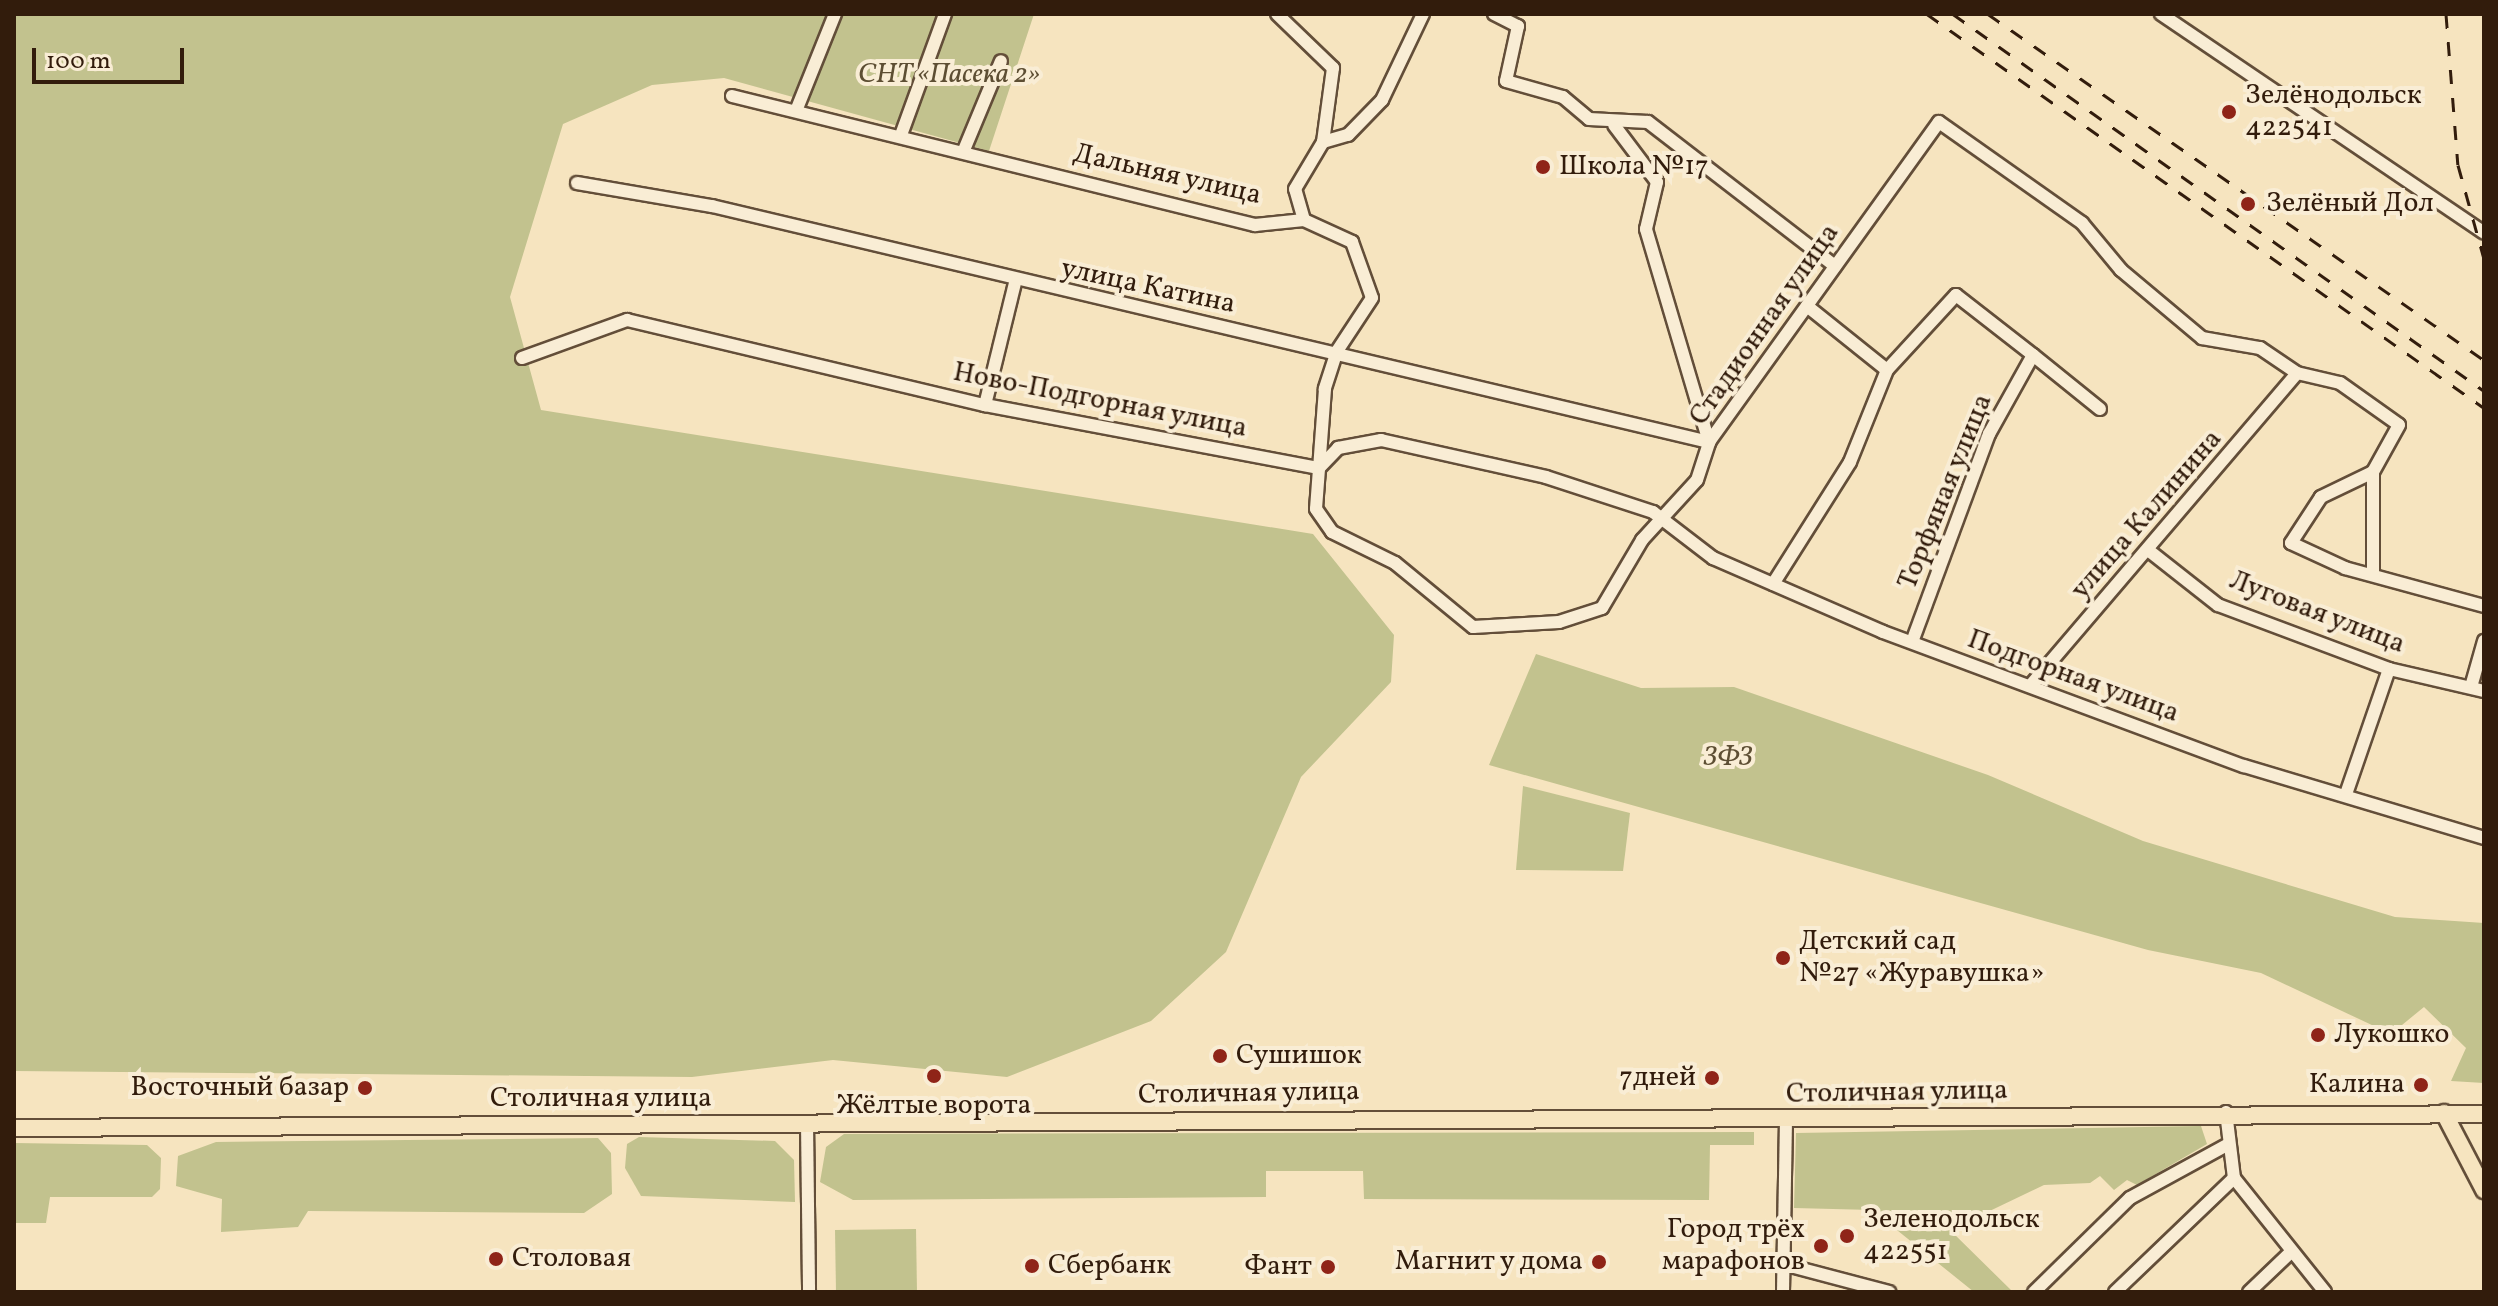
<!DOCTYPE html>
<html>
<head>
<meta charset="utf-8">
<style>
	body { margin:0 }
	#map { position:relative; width:2498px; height:1306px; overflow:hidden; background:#f6e4bf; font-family:Vollkorn,serif }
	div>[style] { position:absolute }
	.green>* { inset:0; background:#c2c28e }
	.roads { filter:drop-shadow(2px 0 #634e39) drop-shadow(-2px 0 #634e39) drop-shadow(0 2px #634e39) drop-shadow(0 -2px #634e39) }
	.minor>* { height:12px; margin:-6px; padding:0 6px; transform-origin:6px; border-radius:6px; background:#f9edd5 }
	.major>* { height:16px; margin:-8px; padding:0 8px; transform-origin:8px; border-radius:8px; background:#f6e4bf }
	.rail>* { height:3px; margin-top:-1.5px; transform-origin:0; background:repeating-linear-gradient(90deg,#321c0c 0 14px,transparent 0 28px) }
	.dots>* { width:22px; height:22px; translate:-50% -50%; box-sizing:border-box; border:4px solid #f9edd5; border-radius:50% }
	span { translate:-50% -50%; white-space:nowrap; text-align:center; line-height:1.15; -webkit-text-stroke:8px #f9edd5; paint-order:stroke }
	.park-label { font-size:28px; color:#5d4e33; font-style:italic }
	.poi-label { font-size:28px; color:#321c0c }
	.left { translate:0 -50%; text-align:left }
	.right { translate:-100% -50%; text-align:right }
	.street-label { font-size:28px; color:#321c0c }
	.frame { position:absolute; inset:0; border:16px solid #321c0c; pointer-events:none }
	.scale { position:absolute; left:32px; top:48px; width:152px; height:36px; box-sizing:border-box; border:4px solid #321c0c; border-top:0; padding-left:10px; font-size:24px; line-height:28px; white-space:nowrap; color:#321c0c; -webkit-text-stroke:6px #f9edd5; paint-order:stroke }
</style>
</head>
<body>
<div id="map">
	<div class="green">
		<i style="clip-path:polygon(14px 14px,1034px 14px,989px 151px,724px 78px,652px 85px,563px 124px,510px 297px,541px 410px,1313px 534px,1394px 635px,1391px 682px,1301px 777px,1226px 952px,1151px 1021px,1007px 1077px,833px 1060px,692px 1077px,14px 1071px)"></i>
		<i style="clip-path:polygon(1536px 654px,1641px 688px,1734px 687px,1988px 775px,2143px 841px,2395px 917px,2484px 923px,2484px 1083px,2451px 1081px,2466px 1048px,2424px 1007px,2391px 1034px,2261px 973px,2148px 950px,1489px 765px)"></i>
		<i style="clip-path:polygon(1523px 786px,1630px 813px,1623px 871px,1516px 870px)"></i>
		<i style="clip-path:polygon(2201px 1126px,2207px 1144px,2137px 1185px,2127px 1180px,2114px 1190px,2100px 1176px,2090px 1183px,2044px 1185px,1950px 1230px,2013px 1292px,1974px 1292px,1872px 1210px,1794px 1208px,1796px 1133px)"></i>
		<i style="clip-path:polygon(1754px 1132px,1754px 1145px,1710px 1145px,1709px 1200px,1364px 1199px,1363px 1171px,1266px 1171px,1266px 1197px,853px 1200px,820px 1182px,826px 1147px,844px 1134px)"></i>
		<i style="clip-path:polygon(639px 1137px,775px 1141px,794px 1160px,795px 1202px,641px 1196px,625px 1168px,627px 1144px)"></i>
		<i style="clip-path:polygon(598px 1138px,611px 1153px,612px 1194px,584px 1213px,308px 1211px,298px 1227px,221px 1232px,222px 1199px,176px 1186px,178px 1156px,216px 1142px)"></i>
		<i style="clip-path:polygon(14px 1143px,147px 1145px,161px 1158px,160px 1189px,152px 1197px,50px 1197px,46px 1223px,14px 1223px)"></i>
		<i style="clip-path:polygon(916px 1229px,917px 1292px,836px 1292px,835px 1230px)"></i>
	</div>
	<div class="roads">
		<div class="minor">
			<i style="left:1277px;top:14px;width:78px;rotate:44deg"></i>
			<i style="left:1333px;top:68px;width:75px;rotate:97.7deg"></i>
			<i style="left:1323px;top:142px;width:26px;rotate:-16deg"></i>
			<i style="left:1348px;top:135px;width:49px;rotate:-45.8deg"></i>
			<i style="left:1382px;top:100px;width:95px;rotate:-64.5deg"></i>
			<i style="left:1494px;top:14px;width:27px;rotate:27deg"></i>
			<i style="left:1518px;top:26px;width:56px;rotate:102.3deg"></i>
			<i style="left:1506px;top:81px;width:59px;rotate:15.7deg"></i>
			<i style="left:1563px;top:97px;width:34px;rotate:40deg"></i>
			<i style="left:1589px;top:119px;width:59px;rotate:2.9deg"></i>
			<i style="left:1648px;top:122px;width:236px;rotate:37.6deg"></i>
			<i style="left:2161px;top:14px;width:390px;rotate:34.1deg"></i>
			<i style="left:732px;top:96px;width:539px;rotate:13.86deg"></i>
			<i style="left:1255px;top:225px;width:49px;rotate:-5.8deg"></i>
			<i style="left:1304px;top:220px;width:53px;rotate:24.6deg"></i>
			<i style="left:1352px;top:242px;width:59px;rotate:70.3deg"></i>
			<i style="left:1372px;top:298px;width:64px;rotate:123.4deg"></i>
			<i style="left:1337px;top:351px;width:40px;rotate:108deg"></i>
			<i style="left:1325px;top:389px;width:120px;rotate:94.3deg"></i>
			<i style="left:1316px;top:509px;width:28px;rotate:55deg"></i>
			<i style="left:1332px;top:532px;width:70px;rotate:26.2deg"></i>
			<i style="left:1395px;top:563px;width:101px;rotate:39.4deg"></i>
			<i style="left:1473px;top:627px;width:86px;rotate:-3.3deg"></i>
			<i style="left:1559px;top:622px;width:45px;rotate:-18deg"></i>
			<i style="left:1602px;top:608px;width:79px;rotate:-59.5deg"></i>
			<i style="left:1642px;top:540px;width:81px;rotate:-47.5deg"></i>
			<i style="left:1697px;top:480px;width:40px;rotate:-72deg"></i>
			<i style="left:1709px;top:442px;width:394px;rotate:-54.3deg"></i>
			<i style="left:1939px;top:122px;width:175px;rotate:35.2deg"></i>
			<i style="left:2082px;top:223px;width:61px;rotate:50.3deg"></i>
			<i style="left:2121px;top:270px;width:106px;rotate:40deg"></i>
			<i style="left:2202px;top:338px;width:59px;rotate:9.8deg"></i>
			<i style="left:2260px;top:348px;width:45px;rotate:34deg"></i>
			<i style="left:2297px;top:373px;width:44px;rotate:13.1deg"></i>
			<i style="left:2340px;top:383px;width:72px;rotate:35.4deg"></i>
			<i style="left:2399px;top:425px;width:54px;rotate:119deg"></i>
			<i style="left:2373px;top:472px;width:103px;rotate:90deg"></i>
			<i style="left:796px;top:111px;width:105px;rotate:-68.1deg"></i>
			<i style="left:901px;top:135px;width:129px;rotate:-70deg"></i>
			<i style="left:964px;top:150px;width:96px;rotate:-67.4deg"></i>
			<i style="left:577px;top:183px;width:137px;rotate:9.7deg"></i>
			<i style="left:712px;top:206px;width:1025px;rotate:13.32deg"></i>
			<i style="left:1709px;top:442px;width:222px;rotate:-106.5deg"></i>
			<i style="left:1646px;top:229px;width:48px;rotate:-76.8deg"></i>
			<i style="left:1657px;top:182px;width:71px;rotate:-127deg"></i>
			<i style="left:1304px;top:220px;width:32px;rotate:-106deg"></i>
			<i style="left:1295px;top:189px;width:55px;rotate:-59.2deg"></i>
			<i style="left:1807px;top:306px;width:102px;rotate:38.7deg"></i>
			<i style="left:522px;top:358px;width:112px;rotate:-19.9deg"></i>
			<i style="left:627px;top:320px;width:368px;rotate:13.4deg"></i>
			<i style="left:985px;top:405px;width:340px;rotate:10.7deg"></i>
			<i style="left:985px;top:405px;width:126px;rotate:-76.2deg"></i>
			<i style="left:1319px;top:468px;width:28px;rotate:-46deg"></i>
			<i style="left:1338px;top:448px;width:44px;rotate:-10.5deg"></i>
			<i style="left:1381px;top:440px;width:169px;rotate:12.6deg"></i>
			<i style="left:1546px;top:477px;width:113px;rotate:18.1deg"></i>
			<i style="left:1653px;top:512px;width:76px;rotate:37.5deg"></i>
			<i style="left:1713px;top:558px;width:185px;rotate:23.5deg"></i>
			<i style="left:1883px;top:632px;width:385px;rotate:20.4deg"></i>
			<i style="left:2244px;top:766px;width:251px;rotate:16.7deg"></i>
			<i style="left:2373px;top:472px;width:58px;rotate:154.3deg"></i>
			<i style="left:2321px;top:497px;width:55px;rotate:123.1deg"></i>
			<i style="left:2291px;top:543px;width:60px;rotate:24.8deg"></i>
			<i style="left:2345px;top:568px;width:144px;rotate:15.3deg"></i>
			<i style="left:2148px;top:550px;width:89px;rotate:38.2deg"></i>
			<i style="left:2218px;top:605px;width:183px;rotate:20.5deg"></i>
			<i style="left:2389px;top:669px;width:98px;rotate:13deg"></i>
			<i style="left:1773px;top:584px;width:144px;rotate:-57.7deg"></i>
			<i style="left:1850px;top:462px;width:99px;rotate:-68.1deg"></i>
			<i style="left:1887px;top:370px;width:102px;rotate:-47.4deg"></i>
			<i style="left:1956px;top:295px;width:98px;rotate:37.9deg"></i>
			<i style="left:1912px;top:642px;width:222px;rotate:-69.7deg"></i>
			<i style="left:1989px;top:434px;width:90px;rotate:-60.9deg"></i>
			<i style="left:2033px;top:355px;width:86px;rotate:38.9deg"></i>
			<i style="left:2030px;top:686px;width:411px;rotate:-49.5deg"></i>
			<i style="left:2471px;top:687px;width:48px;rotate:-74.2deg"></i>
			<i style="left:2346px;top:794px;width:132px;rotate:-71deg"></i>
			<i style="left:2226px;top:1112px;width:66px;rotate:83.1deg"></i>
			<i style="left:2234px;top:1178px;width:146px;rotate:51.4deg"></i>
			<i style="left:807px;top:1123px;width:169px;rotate:89.3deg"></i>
			<i style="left:1783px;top:1264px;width:110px;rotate:14.8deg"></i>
			<i style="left:1783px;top:1292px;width:170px;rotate:-89deg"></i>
			<i style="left:2034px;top:1292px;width:134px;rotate:-44.4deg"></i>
			<i style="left:2130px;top:1198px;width:111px;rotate:-28.7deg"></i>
			<i style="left:2115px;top:1292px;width:165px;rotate:-43.8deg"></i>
			<i style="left:2249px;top:1292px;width:57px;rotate:-43.6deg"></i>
		</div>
		<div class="major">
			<i style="left:2444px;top:1113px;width:87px;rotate:62.5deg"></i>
			<i style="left:14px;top:1128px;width:2470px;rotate:-0.32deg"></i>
		</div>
	</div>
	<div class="rail">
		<i style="left:1927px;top:14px;width:682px;rotate:35.27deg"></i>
		<i style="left:1953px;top:14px;width:651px;rotate:35.37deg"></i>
		<i style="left:1988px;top:14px;width:605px;rotate:34.9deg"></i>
		<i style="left:2446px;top:14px;width:151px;rotate:85.5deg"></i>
		<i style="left:2458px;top:165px;width:98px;rotate:74.5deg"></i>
	</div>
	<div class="dots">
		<i style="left:2229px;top:112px;background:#8f2418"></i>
		<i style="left:1543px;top:167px;background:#8f2418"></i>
		<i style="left:2248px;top:204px;background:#8f2418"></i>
		<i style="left:1783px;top:958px;background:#8f2418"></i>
		<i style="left:2318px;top:1035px;background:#8f2418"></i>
		<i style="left:1220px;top:1056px;background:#8f2418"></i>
		<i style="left:934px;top:1076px;background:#8f2418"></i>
		<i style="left:1712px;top:1078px;background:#8f2418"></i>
		<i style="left:2421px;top:1085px;background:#8f2418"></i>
		<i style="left:365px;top:1088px;background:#8f2418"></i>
		<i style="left:1847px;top:1236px;background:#8f2418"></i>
		<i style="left:1821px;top:1246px;background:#8f2418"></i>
		<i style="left:496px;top:1259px;background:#8f2418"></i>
		<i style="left:1599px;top:1262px;background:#8f2418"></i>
		<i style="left:1032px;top:1266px;background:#8f2418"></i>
		<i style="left:1328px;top:1267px;background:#8f2418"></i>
	</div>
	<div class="park-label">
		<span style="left:949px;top:75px">СНТ «Пасека 2»</span>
		<span style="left:1728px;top:758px">ЗФЗ</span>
	</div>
	<div class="poi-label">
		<span class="left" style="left:2245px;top:112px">Зелёнодольск<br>422541</span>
		<span class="left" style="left:1559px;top:167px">Школа №17</span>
		<span class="left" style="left:2266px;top:204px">Зелёный Дол</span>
		<span class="left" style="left:1799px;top:958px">Детский сад<br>№27 «Журавушка»</span>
		<span class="left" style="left:2334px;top:1035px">Лукошко</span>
		<span class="left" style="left:1236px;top:1056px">Сушишок</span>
		<span class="right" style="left:1696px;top:1078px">7дней</span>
		<span class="right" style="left:2405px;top:1085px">Калина</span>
		<span class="right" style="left:349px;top:1088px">Восточный базар</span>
		<span style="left:934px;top:1106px">Жёлтые ворота</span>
		<span class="left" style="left:1863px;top:1236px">Зеленодольск<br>422551</span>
		<span class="right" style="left:1805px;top:1246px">Город трёх<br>марафонов</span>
		<span class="left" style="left:512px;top:1259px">Столовая</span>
		<span class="right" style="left:1583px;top:1262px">Магнит у дома</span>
		<span class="left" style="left:1048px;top:1266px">Сбербанк</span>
		<span class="right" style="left:1312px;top:1267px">Фант</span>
	</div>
	<div class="street-label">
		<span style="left:1167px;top:175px;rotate:13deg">Дальняя улица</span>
		<span style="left:1148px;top:287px;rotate:12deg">улица Катина</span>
		<span style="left:1765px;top:325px;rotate:-55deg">Стадионная улица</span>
		<span style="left:1100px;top:401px;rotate:11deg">Ново-Подгорная улица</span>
		<span style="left:1946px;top:492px;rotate:-68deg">Торфяная улица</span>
		<span style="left:2147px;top:515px;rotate:-49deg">улица Калинина</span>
		<span style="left:2317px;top:613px;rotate:21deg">Луговая улица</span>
		<span style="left:2073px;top:677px;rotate:20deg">Подгорная улица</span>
		<span style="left:1897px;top:1093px;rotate:-1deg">Столичная улица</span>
		<span style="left:1249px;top:1094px;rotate:-1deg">Столичная улица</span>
		<span style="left:601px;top:1099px">Столичная улица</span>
	</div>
	<div class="frame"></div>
	<div class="scale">100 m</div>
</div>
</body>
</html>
